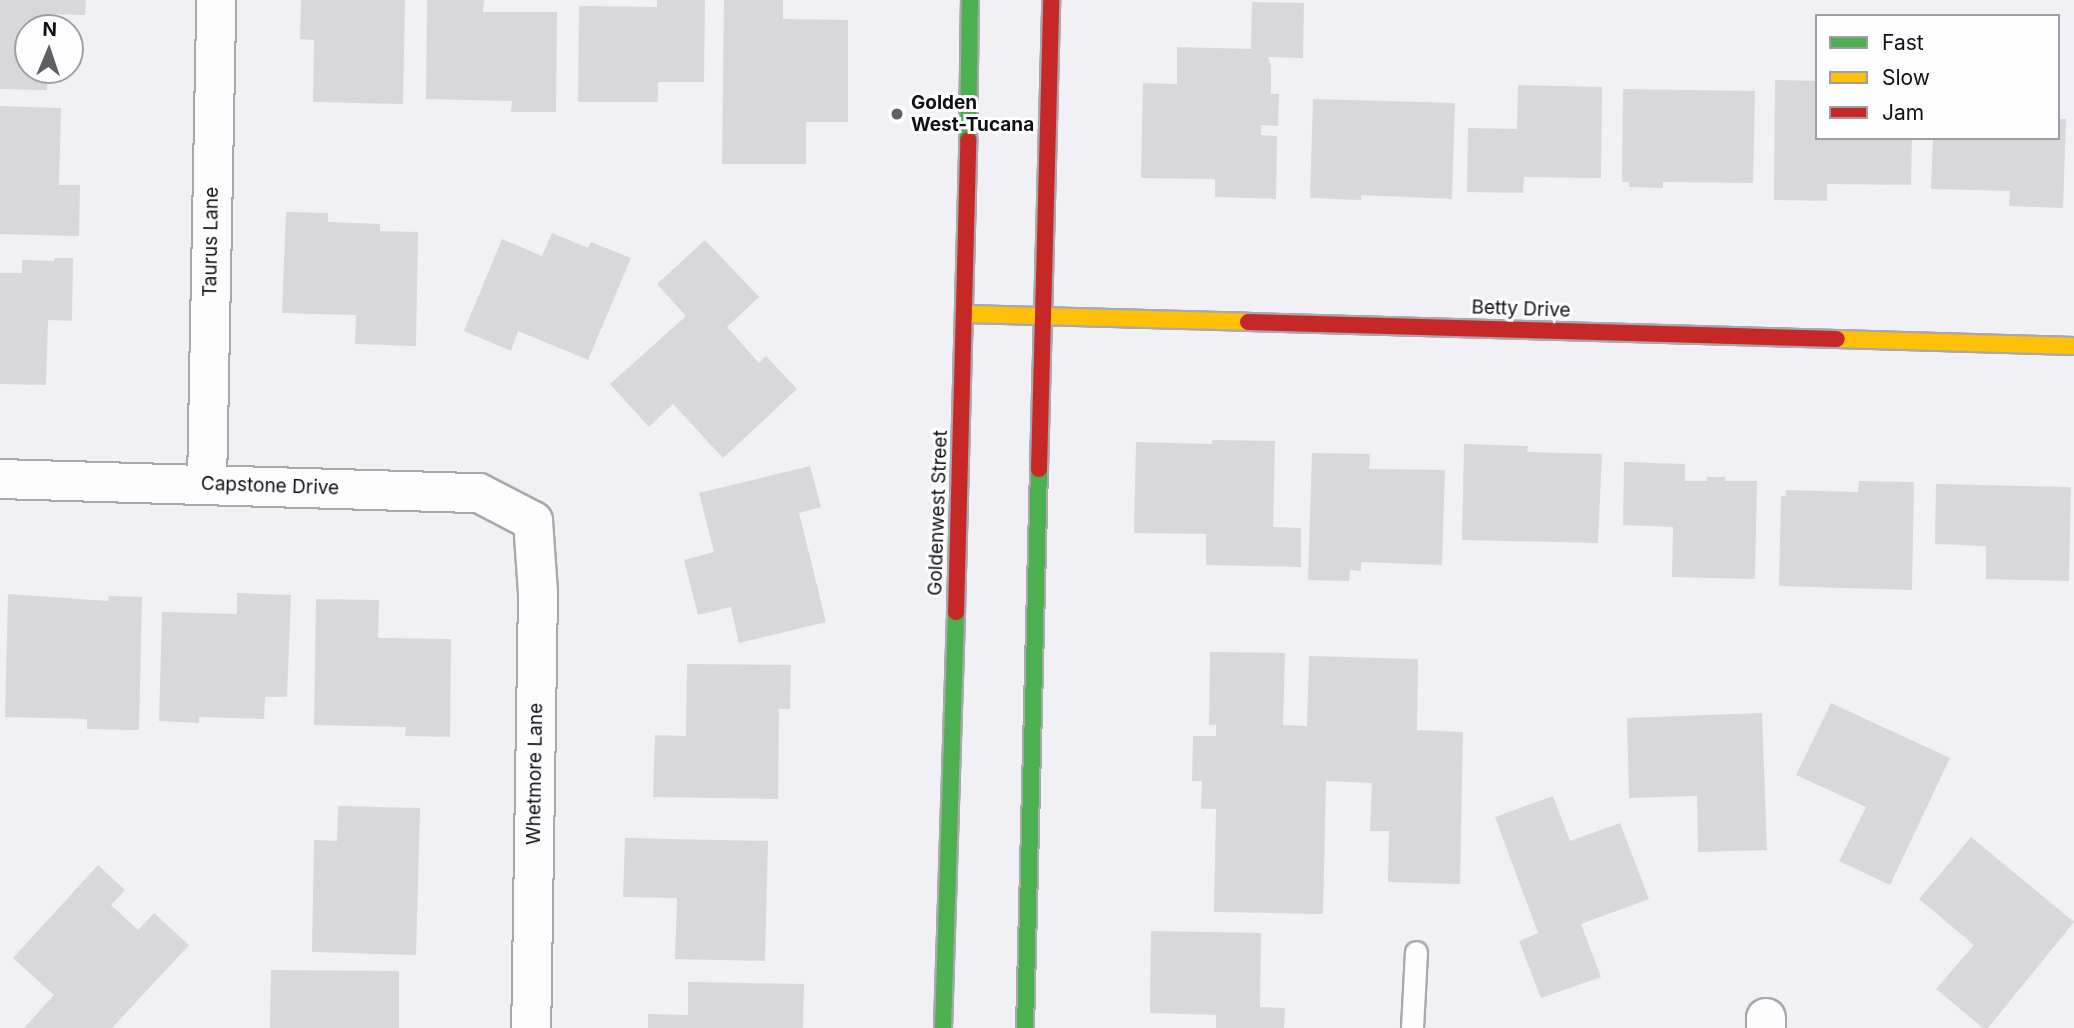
<!DOCTYPE html>
<html>
<head>
<meta charset="utf-8">
<style>
	body { margin:0 }
	#map { position:relative; width:2074px; height:1028px; overflow:hidden; background:#f1f0f5; font-family:Inter,sans-serif }
	div>[style] { position:absolute }
	.building>* { inset:0; background:#d8d8db }
	.roads { filter:drop-shadow(2px 0 #a9a8ac) drop-shadow(-2px 0 #a9a8ac) drop-shadow(0 2px #a9a8ac) drop-shadow(0 -2px #a9a8ac) }
	.lane>* { height:21px; margin:-10.5px; padding:0 10.5px; transform-origin:10.5px; border-radius:10.5px; background:#fdfdfe }
	.street>* { height:38px; margin:-19px; padding:0 19px; transform-origin:19px; border-radius:19px; background:#fdfdfe }
	.fast>* { height:16px; margin:-8px; padding:0 8px; transform-origin:8px; border-radius:8px; background:#4caf50 }
	.slow>* { height:16px; margin:-8px; padding:0 8px; transform-origin:8px; border-radius:8px; background:#ffc107 }
	.jam>* { height:16px; margin:-8px; padding:0 8px; transform-origin:8px; border-radius:8px; background:#c62828 }
	.dots>* { width:19px; height:19px; translate:-50% -50%; box-sizing:border-box; border:4px solid #fefdff; border-radius:50% }
	span { translate:-50% -50%; white-space:nowrap; text-align:center; line-height:1.15; -webkit-text-stroke:6px #fefdff; paint-order:stroke }
	.poi-label { font-size:19px; color:#111113; font-weight:700 }
	.left { translate:0 -50%; text-align:left }
	.street-label { font-size:19px; color:#111113 }
	.legend { position:absolute; left:1815px; top:14px; width:245px; height:126px; box-sizing:border-box; background:#fefdff; border:2px solid #9f9fa1; margin:0; padding:9px 12px; list-style:none; font-size:21px; color:#111113 }
	.legend li { display:flex; align-items:center; gap:14px; height:35px }
	.legend b { width:35px; border:2px solid #9f9fa1 }
	.north { position:absolute; left:14px; top:14px; width:70px; height:70px; box-sizing:border-box; background:#fefdff; border:2px solid #9f9fa1; border-radius:50%; rotate:2deg; font-size:19px; font-weight:700; line-height:28px; text-align:center; color:#111113 }
	.north::after { content:''; display:block; margin:auto; width:24px; height:32px; background:#5f5f62; clip-path:polygon(50% 0,100% 100%,50% 72%,0 100%) }
</style>
</head>
<body>
<div id="map">
	<div class="building">
		<i style="clip-path:polygon(0 0,86px 0,85px 15px,49px 14px,49px 28px,28px 28px,28px 70px,48px 70px,47px 90px,0 89px)"></i>
		<i style="clip-path:polygon(301px 0,405px 0,403px 104px,313px 102px,314px 40px,300px 39px)"></i>
		<i style="clip-path:polygon(427px 0,484px 0,483px 12px,557px 12px,556px 112px,511px 112px,512px 101px,426px 99px)"></i>
		<i style="clip-path:polygon(657px 0,705px 0,704px 82px,658px 82px,658px 102px,578px 102px,579px 6px,657px 7px)"></i>
		<i style="clip-path:polygon(724px 0,783px 0,783px 19px,848px 20px,848px 122px,806px 122px,806px 164px,722px 164px)"></i>
		<i style="clip-path:polygon(1252px 2px,1304px 3px,1303px 58px,1268px 57px,1271px 66px,1271px 94px,1279px 94px,1278px 126px,1261px 125px,1261px 135px,1277px 136px,1276px 199px,1215px 197px,1215px 179px,1141px 178px,1143px 83px,1177px 84px,1177px 47px,1251px 49px)"></i>
		<i style="clip-path:polygon(1775px 80px,1817px 81px,1817px 138px,1912px 138px,1911px 185px,1827px 184px,1827px 201px,1774px 200px)"></i>
		<i style="clip-path:polygon(1518px 85px,1602px 87px,1601px 178px,1524px 177px,1523px 193px,1467px 192px,1468px 128px,1517px 129px)"></i>
		<i style="clip-path:polygon(1623px 89px,1755px 91px,1753px 183px,1663px 182px,1663px 188px,1629px 187px,1629px 182px,1622px 182px)"></i>
		<i style="clip-path:polygon(1313px 99px,1455px 103px,1452px 199px,1361px 195px,1361px 200px,1310px 198px)"></i>
		<i style="clip-path:polygon(0 106px,61px 108px,59px 185px,80px 185px,79px 236px,0 234px)"></i>
		<i style="clip-path:polygon(2058px 119px,2066px 119px,2063px 208px,2009px 206px,2010px 191px,1931px 189px,1933px 138px,2058px 138px)"></i>
		<i style="clip-path:polygon(286px 212px,328px 213px,328px 222px,380px 224px,380px 231px,418px 232px,416px 346px,355px 344px,356px 315px,282px 313px)"></i>
		<i style="clip-path:polygon(552px 233px,588px 248px,591px 242px,631px 258px,588px 360px,518px 331px,511px 351px,464px 331px,502px 239px,542px 256px)"></i>
		<i style="clip-path:polygon(705px 240px,759px 297px,727px 327px,759px 363px,766px 356px,797px 389px,723px 458px,673px 404px,649px 427px,610px 384px,686px 316px,657px 284px)"></i>
		<i style="clip-path:polygon(55px 258px,73px 258px,72px 321px,48px 320px,46px 385px,0 384px,0 273px,22px 273px,22px 260px,54px 261px)"></i>
		<i style="clip-path:polygon(1212px 440px,1275px 441px,1273px 527px,1301px 528px,1301px 567px,1206px 565px,1206px 534px,1134px 533px,1136px 442px,1212px 444px)"></i>
		<i style="clip-path:polygon(1464px 444px,1528px 446px,1527px 452px,1602px 454px,1598px 543px,1462px 540px)"></i>
		<i style="clip-path:polygon(1312px 453px,1370px 454px,1369px 469px,1445px 470px,1442px 565px,1361px 562px,1361px 571px,1350px 570px,1349px 581px,1308px 580px)"></i>
		<i style="clip-path:polygon(1624px 462px,1685px 464px,1685px 481px,1707px 481px,1707px 477px,1725px 477px,1725px 481px,1757px 481px,1755px 579px,1672px 577px,1673px 527px,1623px 525px)"></i>
		<i style="clip-path:polygon(810px 466px,821px 507px,799px 513px,826px 622px,739px 643px,731px 607px,698px 615px,684px 560px,714px 552px,699px 493px)"></i>
		<i style="clip-path:polygon(1859px 481px,1914px 482px,1912px 590px,1779px 586px,1781px 496px,1786px 496px,1786px 490px,1858px 492px)"></i>
		<i style="clip-path:polygon(1936px 484px,2071px 487px,2069px 581px,1986px 579px,1986px 546px,1935px 544px)"></i>
		<i style="clip-path:polygon(237px 593px,291px 595px,287px 697px,265px 697px,264px 719px,199px 717px,199px 723px,159px 721px,162px 612px,237px 614px)"></i>
		<i style="clip-path:polygon(8px 594px,108px 601px,109px 596px,142px 597px,139px 730px,87px 729px,87px 719px,5px 717px)"></i>
		<i style="clip-path:polygon(316px 599px,379px 600px,378px 638px,451px 639px,450px 737px,405px 736px,406px 727px,314px 725px)"></i>
		<i style="clip-path:polygon(1210px 652px,1285px 653px,1283px 725px,1307px 726px,1309px 656px,1418px 659px,1417px 730px,1463px 732px,1460px 884px,1388px 882px,1389px 831px,1370px 831px,1372px 783px,1326px 781px,1323px 914px,1214px 912px,1216px 809px,1201px 809px,1202px 781px,1192px 781px,1193px 736px,1216px 736px,1216px 725px,1209px 725px)"></i>
		<i style="clip-path:polygon(687px 664px,791px 665px,790px 709px,779px 709px,778px 799px,653px 797px,655px 735px,686px 736px)"></i>
		<i style="clip-path:polygon(1831px 703px,1950px 758px,1890px 885px,1839px 861px,1866px 807px,1796px 775px)"></i>
		<i style="clip-path:polygon(1762px 713px,1767px 850px,1698px 852px,1697px 796px,1629px 798px,1627px 718px)"></i>
		<i style="clip-path:polygon(1553px 796px,1570px 841px,1620px 823px,1649px 899px,1581px 924px,1601px 977px,1541px 998px,1519px 941px,1538px 933px,1495px 817px)"></i>
		<i style="clip-path:polygon(338px 806px,420px 808px,416px 955px,312px 952px,314px 840px,337px 841px)"></i>
		<i style="clip-path:polygon(1971px 837px,2074px 922px,1988px 1028px,1983px 1028px,1936px 989px,1974px 945px,1919px 899px)"></i>
		<i style="clip-path:polygon(625px 838px,768px 841px,765px 961px,675px 959px,677px 898px,623px 897px)"></i>
		<i style="clip-path:polygon(98px 865px,125px 890px,111px 905px,138px 930px,154px 913px,189px 945px,112px 1028px,24px 1028px,54px 995px,13px 958px)"></i>
		<i style="clip-path:polygon(1151px 931px,1261px 933px,1260px 1007px,1285px 1008px,1284px 1028px,1216px 1028px,1216px 1015px,1150px 1013px)"></i>
		<i style="clip-path:polygon(271px 970px,399px 971px,399px 1028px,270px 1028px)"></i>
		<i style="clip-path:polygon(688px 982px,804px 984px,803px 1028px,648px 1028px,648px 1014px,688px 1015px)"></i>
	</div>
	<div class="roads">
		<div class="lane">
			<i style="left:1412px;top:1028px;width:76px;rotate:-87deg"></i>
		</div>
		<div class="street">
			<i style="left:0;top:479px;width:479px;rotate:1.7deg"></i>
			<i style="left:479px;top:493px;width:61px;rotate:27.4deg"></i>
			<i style="left:533px;top:521px;width:72px;rotate:86deg"></i>
			<i style="left:538px;top:593px;width:435px;rotate:90.9deg"></i>
			<i style="left:207px;top:484px;width:484px;rotate:-88.9deg"></i>
			<i style="left:1766px;top:1028px;width:10px;rotate:-90deg"></i>
		</div>
		<div class="fast">
			<i style="left:968px;top:140px;width:140px;rotate:-89.2deg"></i>
			<i style="left:943px;top:1028px;width:416px;rotate:-88.2deg"></i>
			<i style="left:1025px;top:1028px;width:559px;rotate:-88.57deg"></i>
		</div>
		<div class="slow">
			<i style="left:966px;top:314px;width:282px;rotate:1.6deg"></i>
			<i style="left:1837px;top:339px;width:237px;rotate:1.7deg"></i>
		</div>
		<div class="jam">
			<i style="left:1248px;top:322px;width:589px;rotate:1.65deg"></i>
			<i style="left:1039px;top:469px;width:469px;rotate:-88.5deg"></i>
			<i style="left:956px;top:612px;width:472px;rotate:-88.5deg"></i>
		</div>
	</div>
	<div class="dots">
		<i style="left:897px;top:114px;background:#5f5f62"></i>
	</div>
	<div class="poi-label">
		<span class="left" style="left:911px;top:114px">Golden<br>West-Tucana</span>
	</div>
	<div class="street-label">
		<span style="left:211px;top:242px;rotate:-89deg">Taurus Lane</span>
		<span style="left:1521px;top:309px;rotate:2deg">Betty Drive</span>
		<span style="left:270px;top:486px;rotate:2deg">Capstone Drive</span>
		<span style="left:938px;top:513px;rotate:-88deg">Goldenwest Street</span>
		<span style="left:535px;top:774px;rotate:-89deg">Whetmore Lane</span>
	</div>
	<ul class="legend">
	<li><b style="height:9px;background:#4caf50"></b>Fast</li>
	<li><b style="height:9px;background:#ffc107"></b>Slow</li>
	<li><b style="height:9px;background:#c62828"></b>Jam</li>
	</ul>
	<div class="north">N</div>
</div>
</body>
</html>
